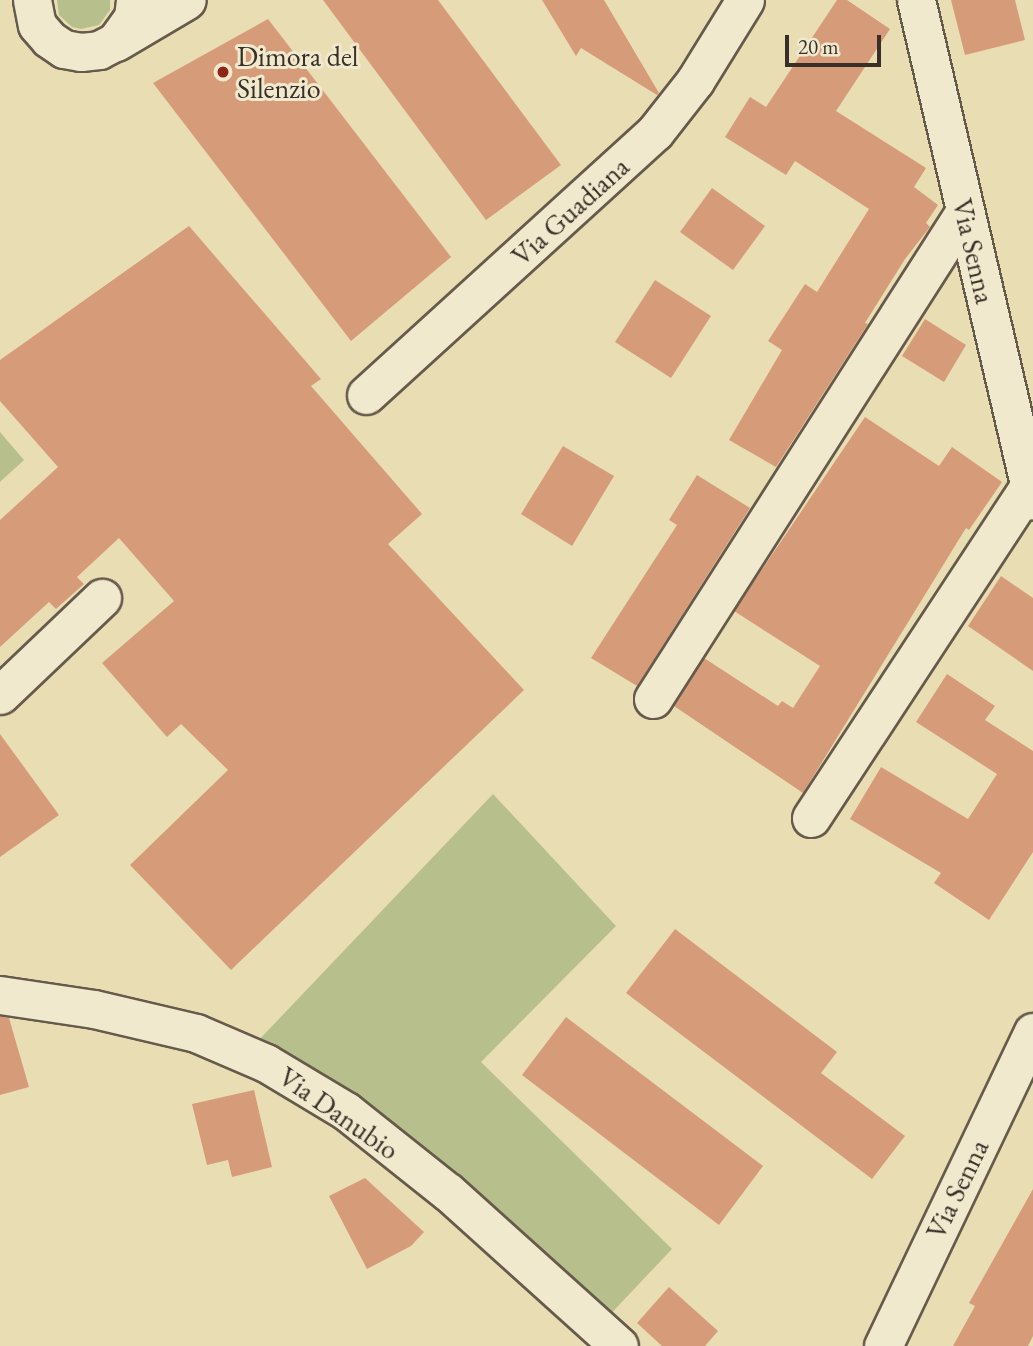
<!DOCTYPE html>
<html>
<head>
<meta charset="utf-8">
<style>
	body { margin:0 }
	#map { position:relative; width:1033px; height:1346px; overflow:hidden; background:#e9ddb4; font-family:"EB Garamond",serif }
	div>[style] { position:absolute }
	.green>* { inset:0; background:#b7c08c }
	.building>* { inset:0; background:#d69c79 }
	.roads { filter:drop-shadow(2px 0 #665a4b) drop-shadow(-2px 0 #665a4b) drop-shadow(0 2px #665a4b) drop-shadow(0 -2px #665a4b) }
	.minor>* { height:37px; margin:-18.5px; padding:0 18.5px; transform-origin:18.5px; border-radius:18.5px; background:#f1e9ce }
	.dots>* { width:19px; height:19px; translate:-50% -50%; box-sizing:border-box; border:4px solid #f1e9ce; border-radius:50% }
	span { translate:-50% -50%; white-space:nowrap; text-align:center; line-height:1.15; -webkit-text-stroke:6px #f1e9ce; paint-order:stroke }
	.poi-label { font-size:28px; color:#3a2f28 }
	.left { translate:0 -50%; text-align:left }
	.street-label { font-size:28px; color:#3a2f28 }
	.scale { position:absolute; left:785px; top:35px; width:96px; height:32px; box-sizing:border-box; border:4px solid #3a2f28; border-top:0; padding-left:9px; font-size:21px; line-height:24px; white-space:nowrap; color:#3a2f28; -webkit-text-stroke:5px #f1e9ce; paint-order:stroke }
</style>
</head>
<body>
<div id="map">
	<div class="green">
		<i style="clip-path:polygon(57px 0,110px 0,110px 10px,99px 25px,81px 29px,72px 27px,59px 15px)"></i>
		<i style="clip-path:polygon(0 432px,24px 460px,0 482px)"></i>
		<i style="clip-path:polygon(493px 794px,616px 926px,481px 1062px,672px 1249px,602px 1323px,256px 1043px)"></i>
	</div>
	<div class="building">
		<i style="clip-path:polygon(323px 0,438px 0,561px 165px,486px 220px)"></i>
		<i style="clip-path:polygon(542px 0,604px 0,659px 93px,657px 95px,581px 48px,576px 56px)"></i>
		<i style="clip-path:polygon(837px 0,847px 0,890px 29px,836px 111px,926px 168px,914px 187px,938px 205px,926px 223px,930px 227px,905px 259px,865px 323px,868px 324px,776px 467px,729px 440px,782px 350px,768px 341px,805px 284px,817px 292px,869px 209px,795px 161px,786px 175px,725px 137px,750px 97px,766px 107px)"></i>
		<i style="clip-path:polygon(951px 0,1015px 0,1025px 40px,965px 55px)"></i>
		<i style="clip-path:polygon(268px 19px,451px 257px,351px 341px,153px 83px)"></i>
		<i style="clip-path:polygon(712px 188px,765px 226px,733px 270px,680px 232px)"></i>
		<i style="clip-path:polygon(189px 226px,321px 379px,311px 386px,422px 514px,388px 544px,524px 690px,231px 970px,130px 865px,228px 770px,181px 724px,167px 737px,102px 663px,174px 601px,119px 538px,77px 577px,84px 584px,56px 609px,49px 602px,0 647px,0 520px,58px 467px,0 401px,0 360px)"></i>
		<i style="clip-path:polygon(655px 280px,711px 316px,671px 378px,615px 342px)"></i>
		<i style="clip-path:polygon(925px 319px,966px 345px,944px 382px,902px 356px)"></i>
		<i style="clip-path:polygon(865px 417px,939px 466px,952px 447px,1002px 482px,969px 530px,966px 528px,803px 793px,674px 706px,704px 658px,778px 706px,782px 701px,793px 708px,820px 666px,734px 611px)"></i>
		<i style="clip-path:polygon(563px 446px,614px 476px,572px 546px,521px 514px)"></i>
		<i style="clip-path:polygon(697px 475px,750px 508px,637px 686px,591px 658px,677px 525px,669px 520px)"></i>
		<i style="clip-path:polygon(1001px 576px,1033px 598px,1033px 671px,968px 626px)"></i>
		<i style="clip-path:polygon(947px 674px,995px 706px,985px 720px,1033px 751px,1033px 852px,989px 920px,934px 883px,941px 873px,850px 819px,881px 767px,968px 819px,997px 774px,916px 722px)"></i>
		<i style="clip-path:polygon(0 734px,59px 815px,0 857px)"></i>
		<i style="clip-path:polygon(675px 929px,837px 1052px,821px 1073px,905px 1136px,872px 1179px,626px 993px)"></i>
		<i style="clip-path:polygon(0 1016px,9px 1018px,29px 1087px,0 1095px)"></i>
		<i style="clip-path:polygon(566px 1017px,763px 1166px,719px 1225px,522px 1075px)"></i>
		<i style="clip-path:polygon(254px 1090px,272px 1167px,232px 1177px,228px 1160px,207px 1165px,192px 1104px)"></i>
		<i style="clip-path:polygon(365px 1178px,424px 1232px,411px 1246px,367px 1269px,329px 1196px)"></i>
		<i style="clip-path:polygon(1033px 1189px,1033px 1336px,1028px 1346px,953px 1346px,975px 1306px,969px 1303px)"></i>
		<i style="clip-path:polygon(669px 1287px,718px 1331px,705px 1346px,662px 1346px,637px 1323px)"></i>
	</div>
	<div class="roads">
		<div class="minor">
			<i style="left:32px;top:0;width:25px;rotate:79deg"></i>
			<i style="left:37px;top:25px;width:18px;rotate:49deg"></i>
			<i style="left:49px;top:39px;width:18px;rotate:34deg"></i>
			<i style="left:64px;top:49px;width:17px;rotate:10deg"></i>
			<i style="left:81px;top:52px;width:18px;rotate:-6deg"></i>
			<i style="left:99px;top:50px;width:18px;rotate:-27deg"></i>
			<i style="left:115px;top:42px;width:31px;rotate:-54deg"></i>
			<i style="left:133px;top:17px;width:17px;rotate:-83deg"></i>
			<i style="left:916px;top:0;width:514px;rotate:76.86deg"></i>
			<i style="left:116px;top:42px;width:82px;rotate:-30.6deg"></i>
			<i style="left:366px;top:395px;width:391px;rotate:-42.3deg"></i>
			<i style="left:655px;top:132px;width:65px;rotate:-51.9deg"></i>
			<i style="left:695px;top:81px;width:95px;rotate:-58.3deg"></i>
			<i style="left:0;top:695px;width:141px;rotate:-43.6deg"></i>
			<i style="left:653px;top:699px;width:579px;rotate:-57.41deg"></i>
			<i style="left:811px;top:818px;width:397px;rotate:-56.7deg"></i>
			<i style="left:0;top:995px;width:95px;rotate:8.5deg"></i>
			<i style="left:94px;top:1009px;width:105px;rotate:13.2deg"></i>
			<i style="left:196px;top:1033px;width:76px;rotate:23.2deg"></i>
			<i style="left:266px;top:1063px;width:93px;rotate:31deg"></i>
			<i style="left:346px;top:1111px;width:130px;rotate:38.5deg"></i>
			<i style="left:448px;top:1192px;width:230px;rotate:42deg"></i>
			<i style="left:883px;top:1346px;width:348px;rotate:-64.5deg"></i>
		</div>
	</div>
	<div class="dots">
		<i style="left:223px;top:72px;background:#8f2418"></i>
	</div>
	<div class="poi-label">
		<span class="left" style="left:237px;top:72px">Dimora del<br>Silenzio</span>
	</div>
	<div class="street-label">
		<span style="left:570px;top:211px;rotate:-42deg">Via Guadiana</span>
		<span style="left:974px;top:251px;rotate:77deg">Via Senna</span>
		<span style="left:339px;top:1113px;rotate:35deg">Via Danubio</span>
		<span style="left:957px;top:1189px;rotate:-64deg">Via Senna</span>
	</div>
	<div class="scale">20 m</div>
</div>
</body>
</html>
